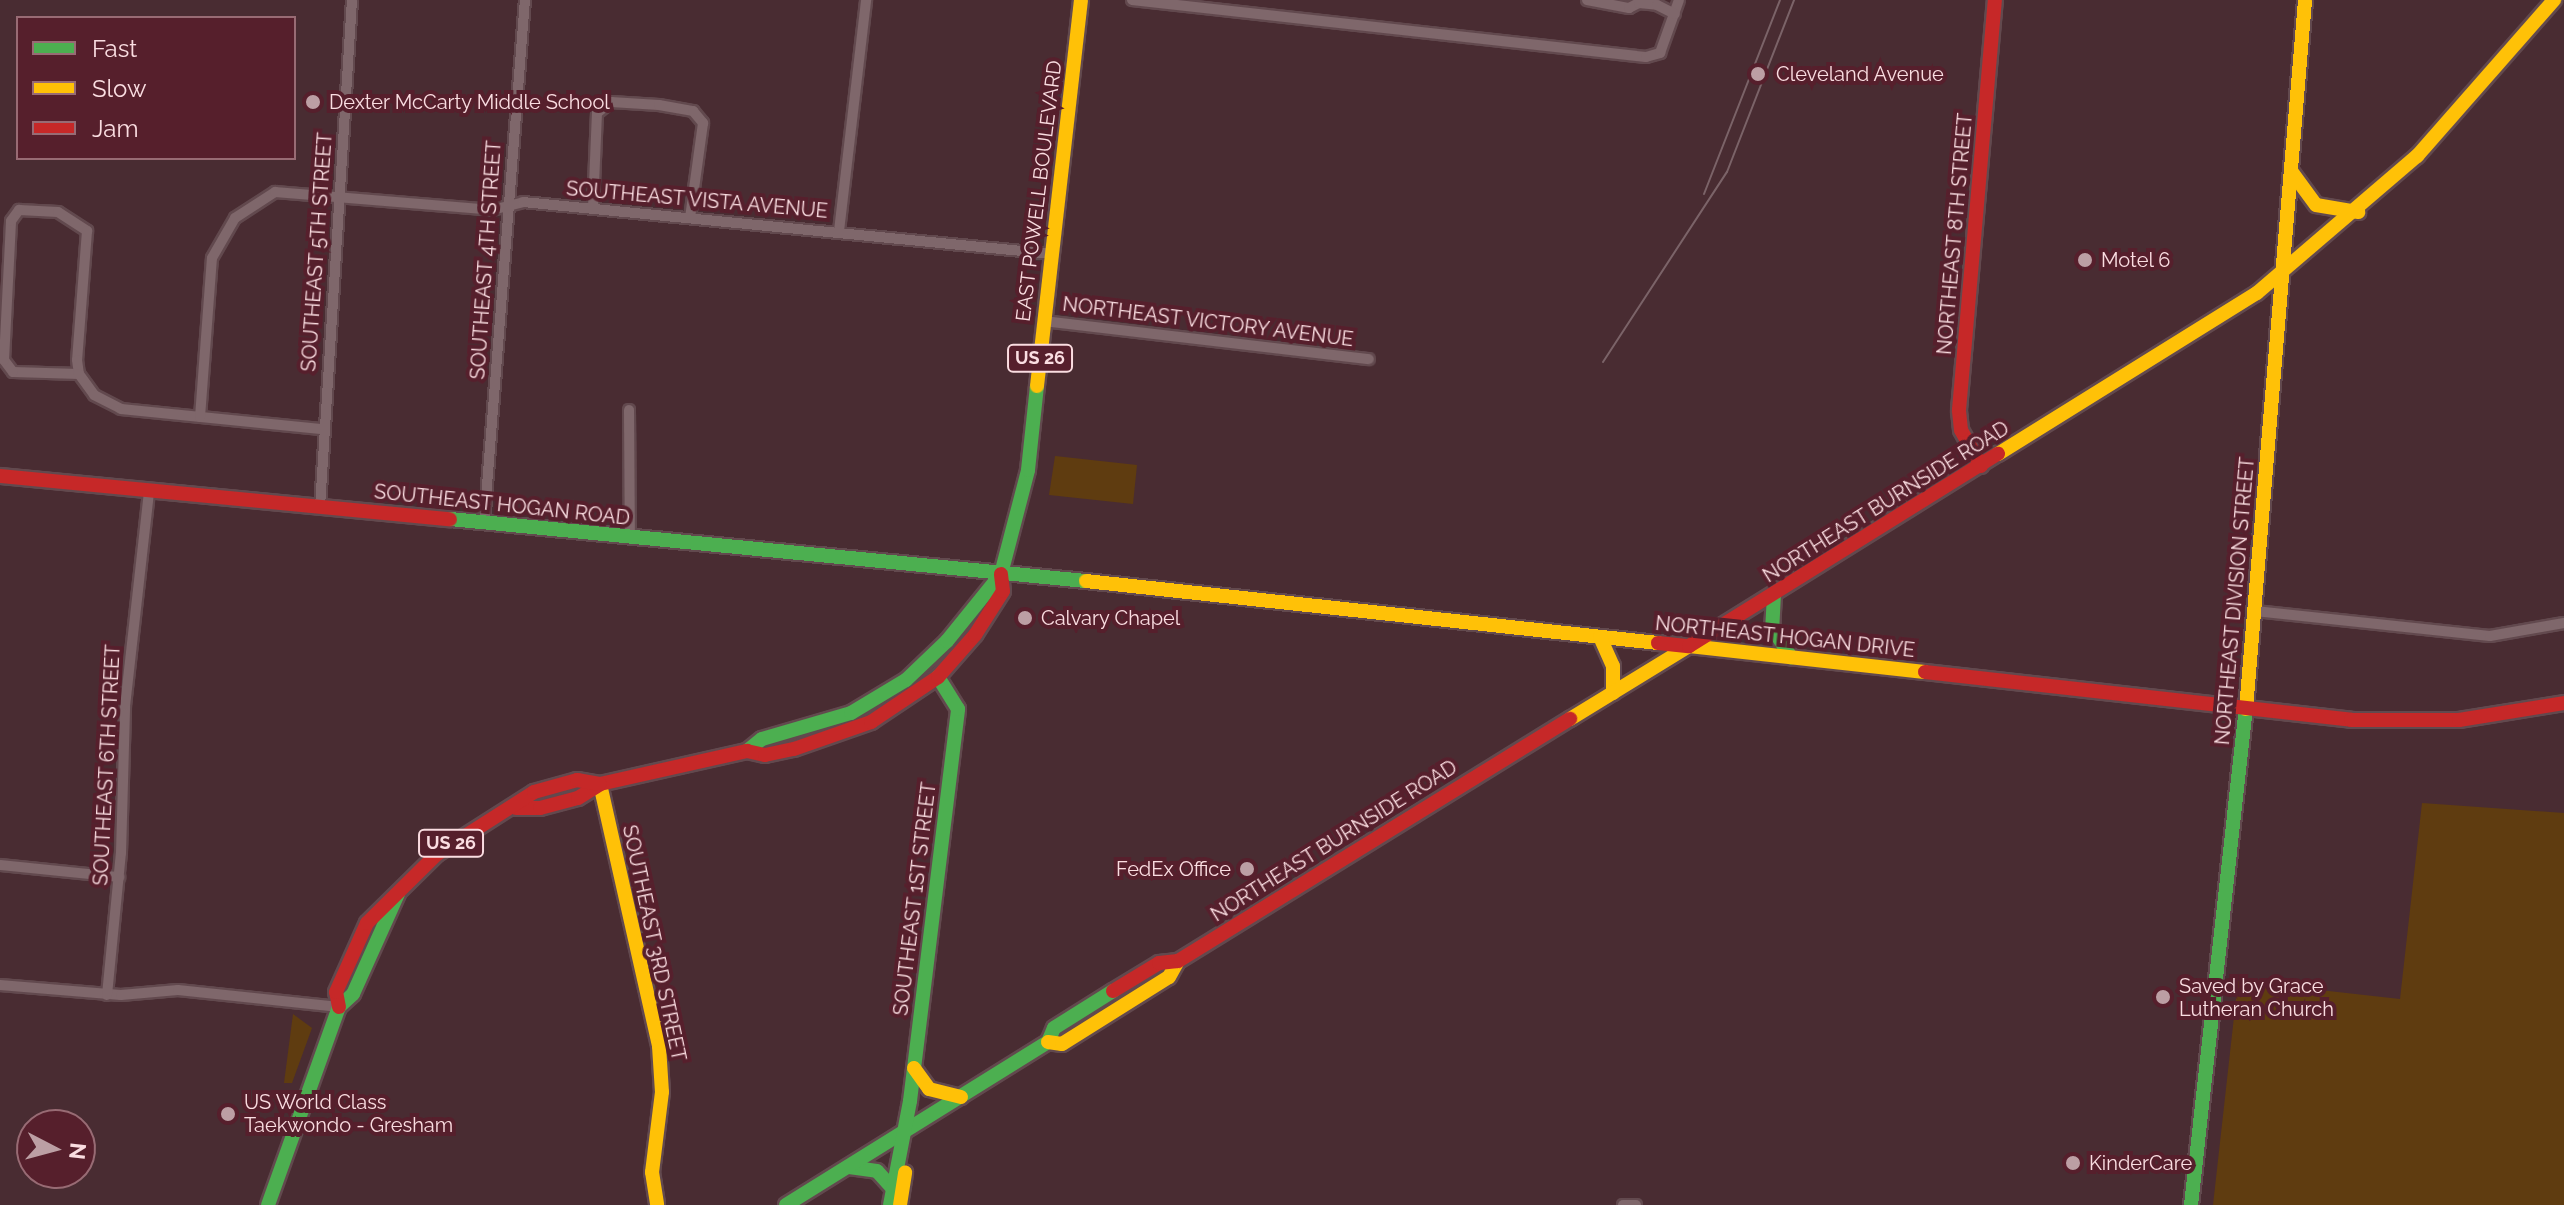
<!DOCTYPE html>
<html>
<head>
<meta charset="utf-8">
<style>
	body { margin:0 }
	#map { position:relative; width:2564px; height:1205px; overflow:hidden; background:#492c32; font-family:Raleway,sans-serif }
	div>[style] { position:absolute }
	.green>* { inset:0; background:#5f3c10 }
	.roads { filter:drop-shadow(2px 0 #62494e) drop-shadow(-2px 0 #62494e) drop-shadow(0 2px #62494e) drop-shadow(0 -2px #62494e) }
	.street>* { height:10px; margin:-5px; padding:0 5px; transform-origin:5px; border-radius:5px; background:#7f676b }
	.fast>* { height:14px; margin:-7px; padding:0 7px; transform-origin:7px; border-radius:7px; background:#4caf50 }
	.slow>* { height:14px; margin:-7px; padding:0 7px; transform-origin:7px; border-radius:7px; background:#ffc107 }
	.jam>* { height:14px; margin:-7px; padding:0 7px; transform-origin:7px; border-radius:7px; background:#c62828 }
	.tram>* { height:2px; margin:-1px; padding:0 1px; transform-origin:1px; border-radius:1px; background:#7b6368 }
	.dots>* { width:22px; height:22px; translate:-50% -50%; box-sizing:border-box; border:4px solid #561f2c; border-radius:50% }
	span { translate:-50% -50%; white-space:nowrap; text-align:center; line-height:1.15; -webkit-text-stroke:8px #561f2c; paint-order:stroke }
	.shield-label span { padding:2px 6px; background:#561f2c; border:2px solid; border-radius:6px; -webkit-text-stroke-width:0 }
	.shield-label { font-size:18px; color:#fadde1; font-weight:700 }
	.poi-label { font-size:20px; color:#fadde1 }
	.left { translate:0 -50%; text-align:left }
	.right { translate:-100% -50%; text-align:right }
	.street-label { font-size:20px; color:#fadde1 }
	.legend { position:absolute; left:16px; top:16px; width:280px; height:144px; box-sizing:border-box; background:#561f2c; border:2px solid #986b74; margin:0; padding:10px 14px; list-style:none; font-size:24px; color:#fadde1 }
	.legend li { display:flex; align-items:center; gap:16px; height:40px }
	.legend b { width:40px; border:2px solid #986b74 }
	.north { position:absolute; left:16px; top:1109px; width:80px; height:80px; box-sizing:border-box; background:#561f2c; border:2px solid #986b74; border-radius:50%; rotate:96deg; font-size:22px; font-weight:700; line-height:32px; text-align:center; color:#fadde1 }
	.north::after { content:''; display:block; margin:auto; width:28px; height:36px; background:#bc9fa4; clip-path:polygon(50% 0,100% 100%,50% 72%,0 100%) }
</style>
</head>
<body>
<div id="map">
	<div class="green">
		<i style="clip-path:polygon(1055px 456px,1137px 465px,1133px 504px,1049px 495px)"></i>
		<i style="clip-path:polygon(2422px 803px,2564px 813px,2564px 1205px,2213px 1205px,2238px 981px,2400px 999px)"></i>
		<i style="clip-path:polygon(293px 1014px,312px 1028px,292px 1083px,284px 1083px)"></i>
	</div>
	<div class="roads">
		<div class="street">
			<i style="left:1132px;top:0;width:517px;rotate:6.33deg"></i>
			<i style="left:1646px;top:57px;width:15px;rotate:-16deg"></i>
			<i style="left:1660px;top:53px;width:56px;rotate:-70.3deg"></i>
			<i style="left:1587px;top:0;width:43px;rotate:10.8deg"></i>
			<i style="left:1629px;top:8px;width:11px;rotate:-27deg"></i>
			<i style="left:1639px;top:3px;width:18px;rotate:6deg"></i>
			<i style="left:1657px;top:5px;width:20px;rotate:27deg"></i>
			<i style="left:593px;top:208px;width:95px;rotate:-87.6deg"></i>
			<i style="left:597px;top:113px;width:18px;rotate:-38deg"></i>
			<i style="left:611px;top:102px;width:48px;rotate:3.6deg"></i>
			<i style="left:659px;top:105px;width:35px;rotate:10deg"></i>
			<i style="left:693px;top:111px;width:16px;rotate:50deg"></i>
			<i style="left:703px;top:123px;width:96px;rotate:97.8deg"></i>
			<i style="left:839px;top:231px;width:233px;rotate:-83.3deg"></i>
			<i style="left:1044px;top:321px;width:327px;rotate:6.7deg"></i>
			<i style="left:79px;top:374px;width:66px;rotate:-178.3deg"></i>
			<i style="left:13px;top:372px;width:15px;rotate:-127deg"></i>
			<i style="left:4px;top:360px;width:139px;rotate:-87.1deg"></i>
			<i style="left:11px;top:221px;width:14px;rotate:-54deg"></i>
			<i style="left:19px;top:210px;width:39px;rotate:3deg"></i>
			<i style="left:58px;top:212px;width:35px;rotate:33deg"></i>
			<i style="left:87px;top:231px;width:129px;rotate:94.4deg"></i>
			<i style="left:77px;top:360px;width:14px;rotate:82deg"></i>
			<i style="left:79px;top:374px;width:26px;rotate:54deg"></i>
			<i style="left:94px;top:395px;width:30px;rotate:27deg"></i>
			<i style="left:121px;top:409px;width:203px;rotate:5.7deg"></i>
			<i style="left:629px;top:410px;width:128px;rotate:89.6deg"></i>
			<i style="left:200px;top:417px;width:159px;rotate:-85.7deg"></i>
			<i style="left:212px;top:258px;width:46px;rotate:-60.1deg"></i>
			<i style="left:235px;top:218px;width:48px;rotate:-33deg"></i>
			<i style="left:275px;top:192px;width:218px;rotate:4.7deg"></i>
			<i style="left:492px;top:210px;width:32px;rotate:-14deg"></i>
			<i style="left:523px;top:202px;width:532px;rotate:5.61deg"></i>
			<i style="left:320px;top:507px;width:508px;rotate:-86.39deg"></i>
			<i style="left:484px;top:524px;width:526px;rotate:-85.53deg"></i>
			<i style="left:2255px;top:611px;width:236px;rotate:6.1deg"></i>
			<i style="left:2490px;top:636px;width:75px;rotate:-10deg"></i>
			<i style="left:0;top:865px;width:120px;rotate:5.8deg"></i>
			<i style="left:0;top:985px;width:121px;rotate:4.7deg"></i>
			<i style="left:121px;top:995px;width:57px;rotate:-5deg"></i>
			<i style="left:178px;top:990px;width:162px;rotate:6deg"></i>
			<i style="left:107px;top:995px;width:143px;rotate:-84.4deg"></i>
			<i style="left:121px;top:853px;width:147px;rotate:-88.4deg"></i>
			<i style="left:125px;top:706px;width:216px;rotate:-83.6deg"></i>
			<i style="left:1623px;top:1205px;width:13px"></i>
		</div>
		<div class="fast">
			<i style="left:450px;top:519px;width:639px;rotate:5.57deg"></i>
			<i style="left:1774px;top:594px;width:33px;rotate:93deg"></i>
			<i style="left:1772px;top:627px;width:36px;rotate:58deg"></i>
			<i style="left:747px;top:751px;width:19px;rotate:-39deg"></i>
			<i style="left:762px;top:739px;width:93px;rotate:-16.3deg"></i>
			<i style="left:851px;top:713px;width:64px;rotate:-31deg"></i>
			<i style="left:906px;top:680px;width:57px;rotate:-43.6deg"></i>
			<i style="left:947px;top:641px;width:86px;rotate:-51.1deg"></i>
			<i style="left:1001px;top:574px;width:107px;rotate:-75.4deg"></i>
			<i style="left:1028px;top:470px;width:84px;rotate:-83.9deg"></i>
			<i style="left:849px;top:1167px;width:28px;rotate:8deg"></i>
			<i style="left:877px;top:1171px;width:24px;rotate:48deg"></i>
			<i style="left:268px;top:1205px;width:210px;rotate:-70.3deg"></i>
			<i style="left:339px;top:1007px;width:19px;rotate:-43deg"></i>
			<i style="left:353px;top:994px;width:110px;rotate:-65.8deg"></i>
			<i style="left:786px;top:1205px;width:309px;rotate:-31.9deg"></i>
			<i style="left:1048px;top:1042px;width:15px;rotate:-67deg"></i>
			<i style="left:1054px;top:1028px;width:70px;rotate:-32.1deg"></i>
			<i style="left:890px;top:1205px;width:106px;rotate:-79.1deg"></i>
			<i style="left:910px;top:1101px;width:395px;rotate:-83deg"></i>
			<i style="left:958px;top:709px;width:38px;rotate:-122deg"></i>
			<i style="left:2191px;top:1205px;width:499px;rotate:-83.7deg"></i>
		</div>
		<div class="slow">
			<i style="left:2291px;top:171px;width:42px;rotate:53.7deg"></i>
			<i style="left:2316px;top:205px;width:43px;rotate:9.5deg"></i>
			<i style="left:1037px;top:386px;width:388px;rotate:-83.5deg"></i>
			<i style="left:1998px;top:454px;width:305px;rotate:-31.9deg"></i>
			<i style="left:2257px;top:293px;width:211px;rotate:-40.6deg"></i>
			<i style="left:2417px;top:156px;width:208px;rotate:-48.7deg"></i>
			<i style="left:1086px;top:581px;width:575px;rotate:6.19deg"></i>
			<i style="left:1600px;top:637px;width:32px;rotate:66deg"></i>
			<i style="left:1613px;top:666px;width:27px;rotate:90deg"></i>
			<i style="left:2246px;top:709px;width:711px;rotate:-85.24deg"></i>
			<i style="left:1570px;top:719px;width:140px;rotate:-31.5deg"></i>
			<i style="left:1689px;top:646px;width:237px;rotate:6.3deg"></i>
			<i style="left:600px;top:784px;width:269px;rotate:77.3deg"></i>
			<i style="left:659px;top:1046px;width:46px;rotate:86.3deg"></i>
			<i style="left:662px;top:1092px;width:81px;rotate:97.1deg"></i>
			<i style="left:652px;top:1172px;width:33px;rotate:81deg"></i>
			<i style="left:1048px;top:1042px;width:14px;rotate:8deg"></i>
			<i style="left:1062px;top:1044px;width:126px;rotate:-32.1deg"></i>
			<i style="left:1169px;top:977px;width:18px;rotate:-61deg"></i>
			<i style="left:914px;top:1068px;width:26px;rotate:54deg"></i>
			<i style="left:929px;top:1089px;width:33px;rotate:14deg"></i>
			<i style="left:900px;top:1205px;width:33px;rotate:-81deg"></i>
		</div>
		<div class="jam">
			<i style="left:1981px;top:466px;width:41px;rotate:-119.1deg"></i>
			<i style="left:1961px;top:430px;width:20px;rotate:-96deg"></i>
			<i style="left:1959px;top:410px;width:412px;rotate:-85deg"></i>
			<i style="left:0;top:476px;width:452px;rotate:5.5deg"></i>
			<i style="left:1658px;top:643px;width:31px;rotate:6deg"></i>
			<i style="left:1689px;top:646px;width:364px;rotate:-31.9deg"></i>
			<i style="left:1925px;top:672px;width:429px;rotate:6.4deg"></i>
			<i style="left:2351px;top:720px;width:108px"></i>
			<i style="left:2459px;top:720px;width:106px;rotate:-9.2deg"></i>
			<i style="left:516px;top:808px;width:24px"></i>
			<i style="left:540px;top:808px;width:39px;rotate:-15deg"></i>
			<i style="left:578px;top:798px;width:26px;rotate:-32deg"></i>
			<i style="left:600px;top:784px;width:151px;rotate:-12.7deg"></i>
			<i style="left:747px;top:751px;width:18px;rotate:13deg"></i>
			<i style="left:765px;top:755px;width:30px;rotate:-12deg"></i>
			<i style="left:794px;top:749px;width:82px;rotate:-19.3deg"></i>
			<i style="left:871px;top:722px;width:81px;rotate:-33.9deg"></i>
			<i style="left:938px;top:677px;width:56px;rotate:-48.6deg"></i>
			<i style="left:975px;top:635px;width:52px;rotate:-57.5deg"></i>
			<i style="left:1003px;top:591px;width:17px;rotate:-97deg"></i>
			<i style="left:1113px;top:991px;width:54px;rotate:-31.3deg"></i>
			<i style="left:1159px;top:963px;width:19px;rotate:-6deg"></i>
			<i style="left:1178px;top:961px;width:461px;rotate:-31.7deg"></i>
			<i style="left:339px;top:1007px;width:15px;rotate:-101deg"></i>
			<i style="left:336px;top:992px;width:76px;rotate:-65.8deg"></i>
			<i style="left:367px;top:923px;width:98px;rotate:-44.6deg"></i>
			<i style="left:437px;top:854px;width:115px;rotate:-32.6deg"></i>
			<i style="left:534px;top:792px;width:45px;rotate:-15.6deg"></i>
			<i style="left:577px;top:780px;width:23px;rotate:10deg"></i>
		</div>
	</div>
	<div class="tram">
		<i style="left:1704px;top:194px;width:208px;rotate:-68.6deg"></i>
		<i style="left:1603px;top:362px;width:227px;rotate:-56.9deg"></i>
		<i style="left:1727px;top:172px;width:185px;rotate:-68.7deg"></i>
	</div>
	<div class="dots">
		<i style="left:1758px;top:74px;background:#bc9fa4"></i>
		<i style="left:313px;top:102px;background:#bc9fa4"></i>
		<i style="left:2085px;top:260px;background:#bc9fa4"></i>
		<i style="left:1025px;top:618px;background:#bc9fa4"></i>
		<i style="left:1247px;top:869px;background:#bc9fa4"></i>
		<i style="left:2163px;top:997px;background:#bc9fa4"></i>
		<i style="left:228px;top:1114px;background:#bc9fa4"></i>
		<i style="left:2073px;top:1163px;background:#bc9fa4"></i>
	</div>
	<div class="shield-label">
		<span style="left:1040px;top:358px">US 26</span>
		<span style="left:451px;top:843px">US 26</span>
	</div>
	<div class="poi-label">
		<span class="left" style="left:1776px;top:74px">Cleveland Avenue</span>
		<span class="left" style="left:329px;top:102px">Dexter McCarty Middle School</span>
		<span class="left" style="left:2101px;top:260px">Motel 6</span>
		<span class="left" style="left:1041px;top:618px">Calvary Chapel</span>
		<span class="right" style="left:1231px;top:869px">FedEx Office</span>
		<span class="left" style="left:2179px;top:998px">Saved by Grace<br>Lutheran Church</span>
		<span class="left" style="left:244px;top:1114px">US World Class<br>Taekwondo - Gresham</span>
		<span class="left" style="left:2089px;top:1163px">KinderCare</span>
	</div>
	<div class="street-label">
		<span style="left:1039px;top:191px;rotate:-83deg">EAST POWELL BOULEVARD</span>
		<span style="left:697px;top:200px;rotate:5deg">SOUTHEAST VISTA AVENUE</span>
		<span style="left:1955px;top:234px;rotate:-85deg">NORTHEAST 8TH STREET</span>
		<span style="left:317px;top:252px;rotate:-86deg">SOUTHEAST 5TH STREET</span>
		<span style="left:486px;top:260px;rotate:-86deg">SOUTHEAST 4TH STREET</span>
		<span style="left:1208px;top:322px;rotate:7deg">NORTHEAST VICTORY AVENUE</span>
		<span style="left:1886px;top:502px;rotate:-32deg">NORTHEAST BURNSIDE ROAD</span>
		<span style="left:502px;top:505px;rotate:6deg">SOUTHEAST HOGAN ROAD</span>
		<span style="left:2235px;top:601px;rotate:-85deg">NORTHEAST DIVISION STREET</span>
		<span style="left:1785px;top:637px;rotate:6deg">NORTHEAST HOGAN DRIVE</span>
		<span style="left:107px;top:765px;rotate:-87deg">SOUTHEAST 6TH STREET</span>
		<span style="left:1334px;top:841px;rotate:-32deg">NORTHEAST BURNSIDE ROAD</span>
		<span style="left:915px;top:899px;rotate:-83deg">SOUTHEAST 1ST STREET</span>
		<span style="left:654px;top:943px;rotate:78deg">SOUTHEAST 3RD STREET</span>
	</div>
	<ul class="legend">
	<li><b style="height:10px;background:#4caf50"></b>Fast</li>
	<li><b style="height:10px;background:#ffc107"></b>Slow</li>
	<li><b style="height:10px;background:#c62828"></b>Jam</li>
	</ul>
	<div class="north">N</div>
</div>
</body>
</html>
